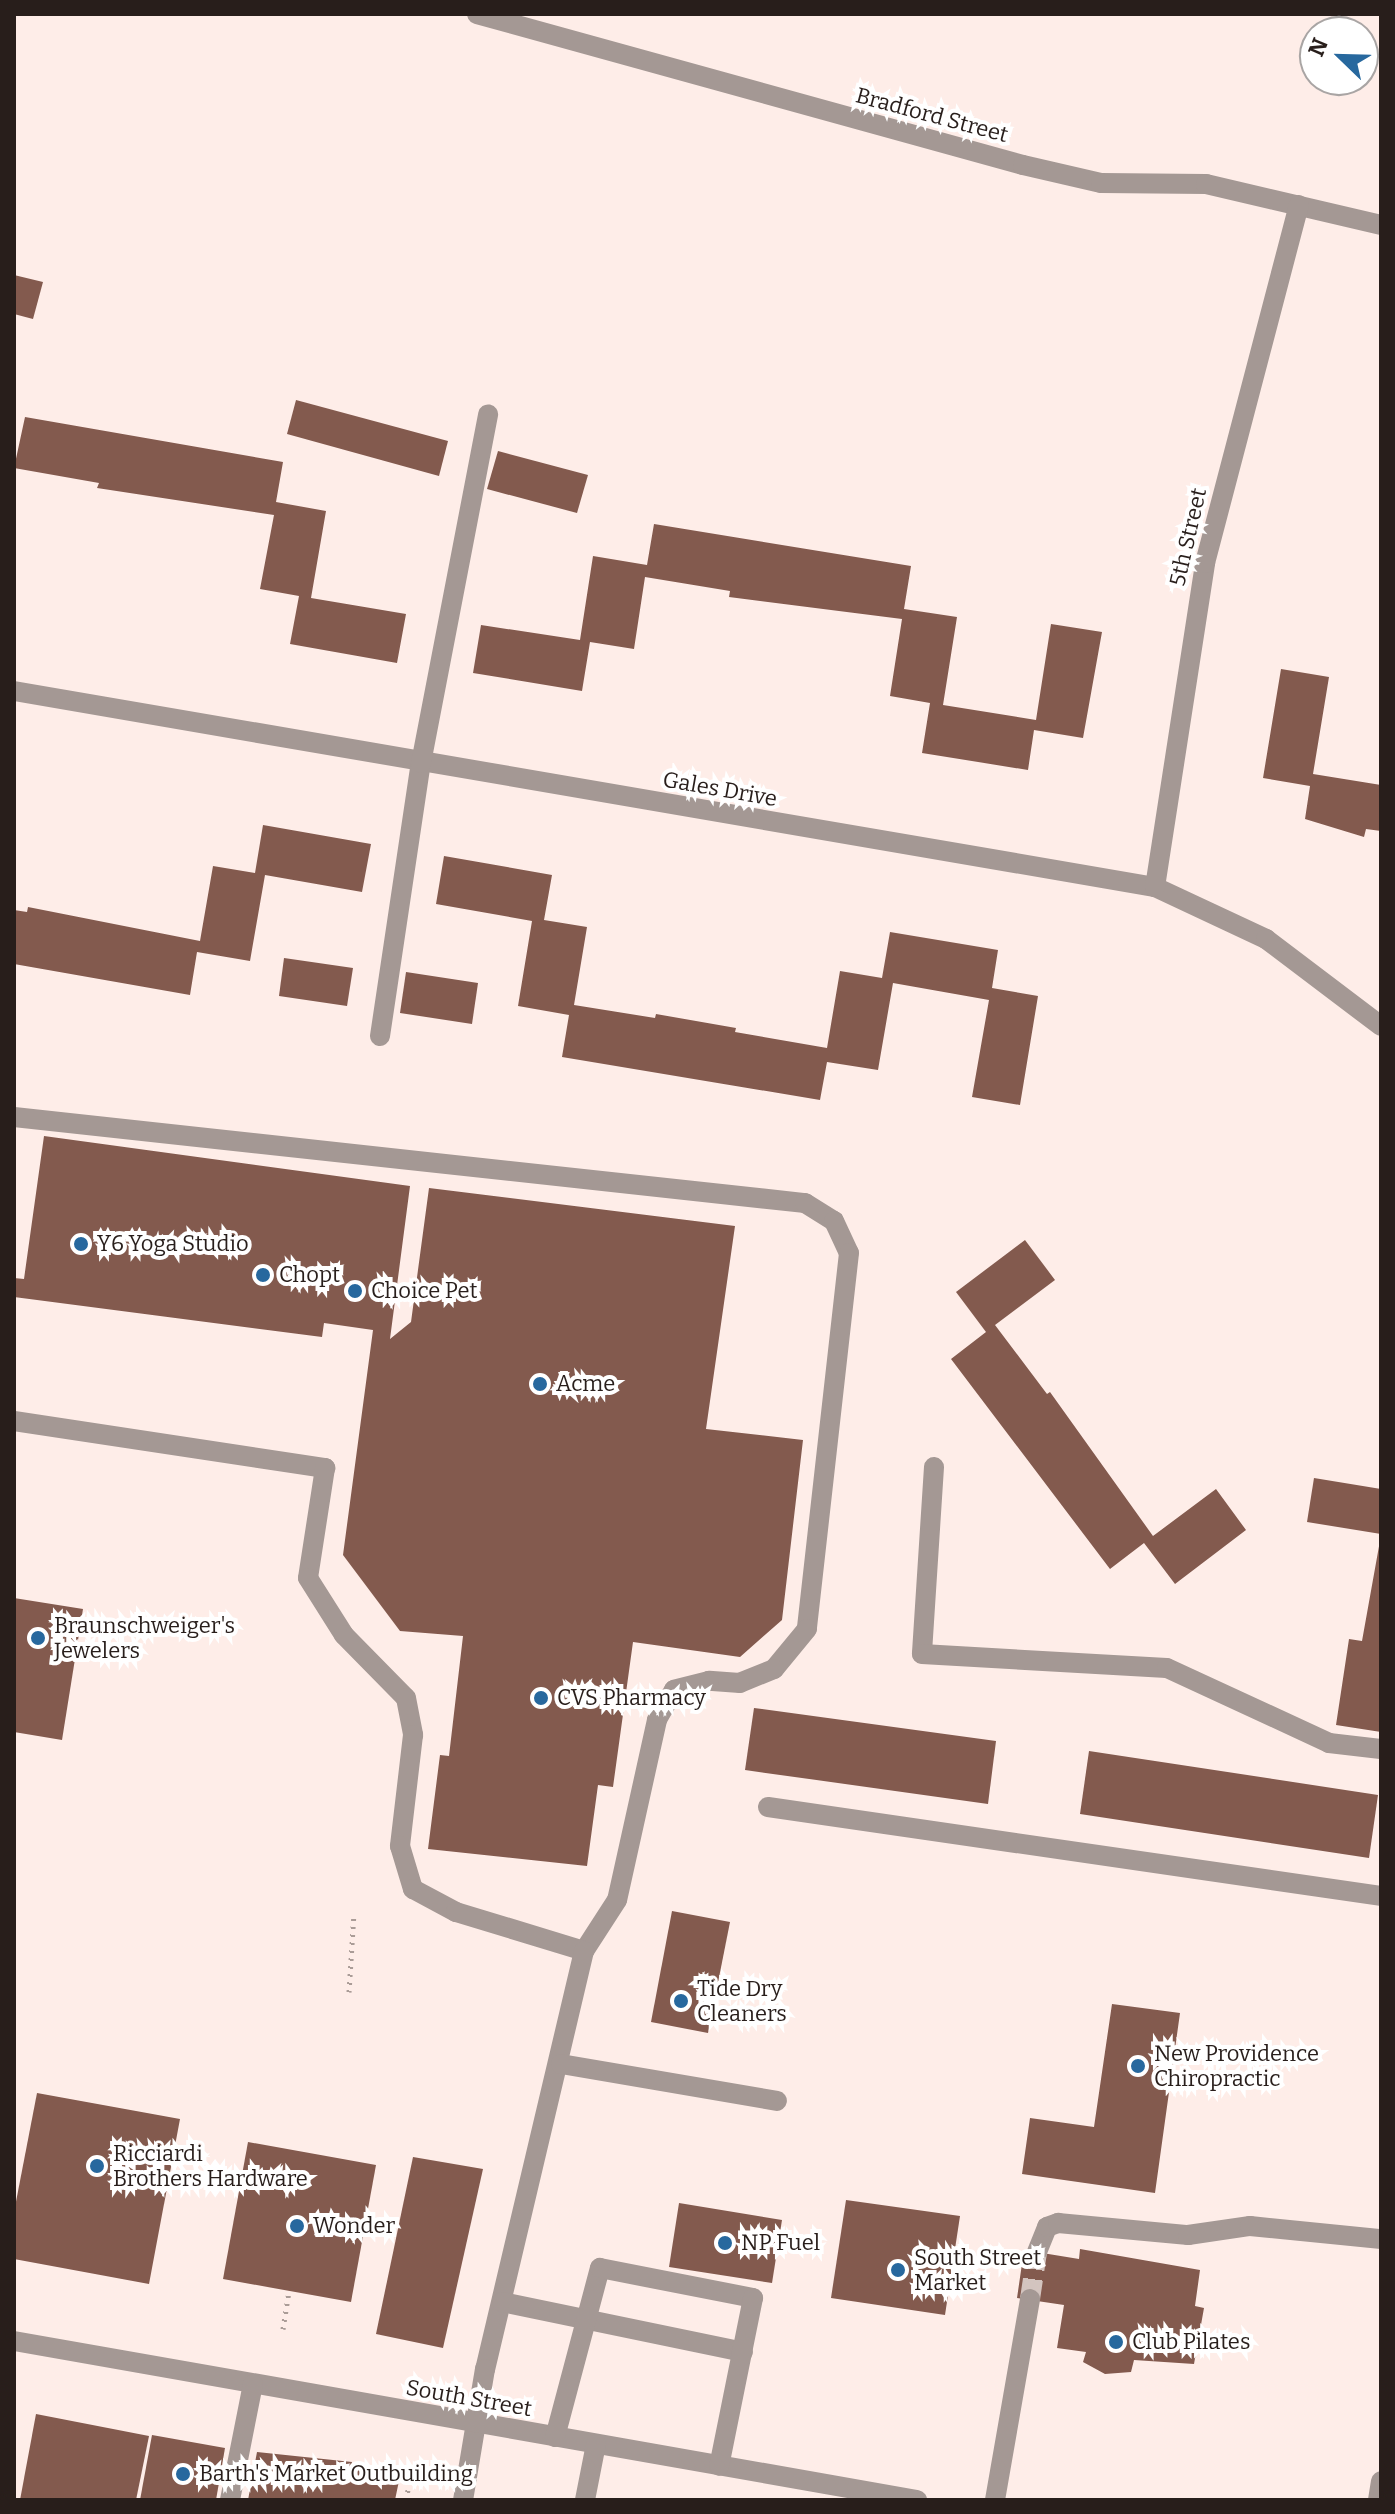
<!DOCTYPE html>
<html>
<head>
<meta charset="utf-8">
<style>
	body { margin:0 }
	#map { position:relative; width:1395px; height:2514px; overflow:hidden; background:#feede8; font-family:Bitter,serif }
	div>[style] { position:absolute }
	.building>* { inset:0; background:#835a4e }
	.minor-tunnel>* { height:20px; margin-top:-10px; transform-origin:0; background:repeating-linear-gradient(90deg,#d3c4bf 0 20px,transparent 0 30px) }
	.path>* { height:5px; margin-top:-2.5px; transform-origin:0; background:repeating-linear-gradient(90deg,#aa9c97 0 2px,transparent 0 8px) }
	.minor>* { height:20px; margin:-10px; padding:0 10px; transform-origin:10px; border-radius:10px; background:#a49894 }
	.dots>* { width:22px; height:22px; translate:-50% -50%; box-sizing:border-box; border:4px solid #fff; border-radius:50% }
	span { translate:-50% -50%; white-space:nowrap; text-align:center; line-height:1.15; -webkit-text-stroke:8px #fff; paint-order:stroke }
	.street-label { font-size:22px; color:#281e1b }
	.poi-label { font-size:22px; color:#281e1b }
	.left { translate:0 -50%; text-align:left }
	.frame { position:absolute; inset:0; border:16px solid #281e1b; pointer-events:none }
	.north { position:absolute; left:1299px; top:16px; width:80px; height:80px; box-sizing:border-box; background:#fff; border:2px solid #a9a5a4; border-radius:50%; rotate:293deg; font-size:22px; font-weight:700; line-height:32px; text-align:center; color:#281e1b }
	.north::after { content:''; display:block; margin:auto; width:28px; height:36px; background:#27689e; clip-path:polygon(50% 0,100% 100%,50% 72%,0 100%) }
</style>
</head>
<body>
<div id="map">
	<div class="building">
		<i style="clip-path:polygon(14px 275px,43px 282px,33px 319px,14px 314px)"></i>
		<i style="clip-path:polygon(296px 400px,448px 441px,439px 476px,287px 434px)"></i>
		<i style="clip-path:polygon(25px 417px,283px 462px,276px 502px,326px 511px,311px 598px,406px 614px,397px 663px,290px 644px,299px 596px,260px 589px,274px 515px,97px 488px,99px 483px,14px 468px)"></i>
		<i style="clip-path:polygon(498px 451px,588px 475px,577px 513px,487px 489px)"></i>
		<i style="clip-path:polygon(654px 524px,911px 566px,904px 609px,957px 617px,943px 705px,1036px 720px,1051px 624px,1102px 632px,1083px 738px,1034px 730px,1028px 770px,922px 753px,930px 703px,890px 696px,902px 619px,729px 597px,730px 591px,645px 577px,634px 649px,590px 642px,582px 691px,473px 673px,481px 625px,580px 640px,593px 556px,647px 565px)"></i>
		<i style="clip-path:polygon(1281px 669px,1329px 677px,1313px 774px,1381px 785px,1381px 831px,1366px 829px,1364px 837px,1305px 819px,1310px 786px,1263px 778px)"></i>
		<i style="clip-path:polygon(263px 825px,371px 844px,362px 892px,265px 875px,250px 961px,197px 952px,190px 995px,14px 964px,14px 910px,27px 912px,28px 907px,200px 941px,213px 866px,255px 873px)"></i>
		<i style="clip-path:polygon(444px 856px,552px 875px,544px 920px,587px 927px,574px 1005px,655px 1018px,656px 1014px,736px 1028px,735px 1032px,827px 1048px,840px 971px,882px 978px,890px 932px,998px 950px,992px 988px,1038px 996px,1020px 1105px,972px 1097px,989px 1000px,893px 983px,878px 1070px,827px 1062px,820px 1100px,562px 1057px,569px 1015px,518px 1006px,532px 921px,436px 904px)"></i>
		<i style="clip-path:polygon(284px 958px,353px 968px,347px 1006px,279px 996px)"></i>
		<i style="clip-path:polygon(406px 972px,478px 983px,472px 1024px,400px 1013px)"></i>
		<i style="clip-path:polygon(44px 1136px,410px 1186px,390px 1339px,411px 1322px,429px 1188px,735px 1226px,706px 1429px,803px 1440px,782px 1620px,740px 1657px,633px 1642px,613px 1787px,598px 1785px,587px 1866px,428px 1849px,440px 1755px,449px 1756px,463px 1636px,400px 1631px,343px 1555px,373px 1330px,324px 1323px,322px 1337px,14px 1297px,14px 1278px,24px 1279px)"></i>
		<i style="clip-path:polygon(1025px 1240px,1055px 1280px,995px 1325px,1047px 1394px,1050px 1392px,1153px 1536px,1216px 1489px,1246px 1530px,1175px 1584px,1144px 1543px,1110px 1569px,951px 1359px,986px 1332px,956px 1292px)"></i>
		<i style="clip-path:polygon(1314px 1478px,1381px 1489px,1381px 1534px,1307px 1522px)"></i>
		<i style="clip-path:polygon(1381px 1535px,1381px 1732px,1336px 1725px,1349px 1639px,1362px 1641px)"></i>
		<i style="clip-path:polygon(14px 1598px,83px 1609px,62px 1740px,14px 1732px)"></i>
		<i style="clip-path:polygon(754px 1708px,996px 1741px,988px 1804px,745px 1770px)"></i>
		<i style="clip-path:polygon(1089px 1751px,1378px 1795px,1369px 1858px,1080px 1814px)"></i>
		<i style="clip-path:polygon(672px 1911px,730px 1922px,708px 2033px,651px 2022px)"></i>
		<i style="clip-path:polygon(1112px 2004px,1180px 2013px,1155px 2193px,1022px 2174px,1030px 2118px,1094px 2127px)"></i>
		<i style="clip-path:polygon(37px 2093px,180px 2119px,149px 2284px,14px 2259px,14px 2212px)"></i>
		<i style="clip-path:polygon(248px 2142px,376px 2165px,351px 2302px,223px 2279px)"></i>
		<i style="clip-path:polygon(413px 2157px,483px 2169px,443px 2348px,376px 2334px)"></i>
		<i style="clip-path:polygon(846px 2200px,960px 2216px,945px 2315px,831px 2298px)"></i>
		<i style="clip-path:polygon(679px 2203px,782px 2220px,772px 2283px,669px 2267px)"></i>
		<i style="clip-path:polygon(1080px 2249px,1200px 2270px,1195px 2306px,1204px 2308px,1194px 2364px,1134px 2360px,1131px 2372px,1105px 2374px,1083px 2362px,1086px 2352px,1057px 2348px,1064px 2305px,1017px 2298px,1024px 2250px,1079px 2259px)"></i>
		<i style="clip-path:polygon(36px 2414px,149px 2436px,136px 2500px,20px 2500px)"></i>
		<i style="clip-path:polygon(152px 2435px,225px 2448px,216px 2500px,140px 2500px)"></i>
		<i style="clip-path:polygon(257px 2452px,352px 2462px,351px 2468px,400px 2476px,395px 2500px,248px 2500px)"></i>
	</div>
	<div class="minor-tunnel">
		<i style="left:1030px;top:2299px;width:48px;rotate:-81.5deg"></i>
	</div>
	<div class="path">
		<i style="left:349px;top:1992px;width:79px;rotate:-86.4deg"></i>
		<i style="left:283px;top:2329px;width:38px;rotate:-81deg"></i>
		<i style="left:406px;top:2500px;width:33px;rotate:-79deg"></i>
	</div>
	<div class="minor">
		<i style="left:477px;top:14px;width:566px;rotate:15.46deg"></i>
		<i style="left:1023px;top:165px;width:80px;rotate:13deg"></i>
		<i style="left:1101px;top:183px;width:105px;rotate:0.5deg"></i>
		<i style="left:1206px;top:184px;width:180px;rotate:13.2deg"></i>
		<i style="left:14px;top:691px;width:1158px;rotate:9.75deg"></i>
		<i style="left:1155px;top:887px;width:123px;rotate:25.1deg"></i>
		<i style="left:1266px;top:939px;width:144px;rotate:37.1deg"></i>
		<i style="left:1155px;top:887px;width:328px;rotate:-81.2deg"></i>
		<i style="left:1205px;top:563px;width:370px;rotate:-75.3deg"></i>
		<i style="left:380px;top:1036px;width:276px;rotate:-81.5deg"></i>
		<i style="left:421px;top:763px;width:355px;rotate:-79.1deg"></i>
		<i style="left:14px;top:1117px;width:796px;rotate:6.21deg"></i>
		<i style="left:805px;top:1203px;width:34px;rotate:32deg"></i>
		<i style="left:834px;top:1221px;width:35px;rotate:65deg"></i>
		<i style="left:849px;top:1253px;width:378px;rotate:96.4deg"></i>
		<i style="left:807px;top:1629px;width:52px;rotate:129.5deg"></i>
		<i style="left:774px;top:1669px;width:37px;rotate:158deg"></i>
		<i style="left:740px;top:1683px;width:31px;rotate:-176deg"></i>
		<i style="left:709px;top:1681px;width:36px;rotate:166deg"></i>
		<i style="left:674px;top:1690px;width:34px;rotate:120deg"></i>
		<i style="left:657px;top:1720px;width:184px;rotate:102.5deg"></i>
		<i style="left:617px;top:1900px;width:61px;rotate:122.9deg"></i>
		<i style="left:14px;top:1421px;width:315px;rotate:8.6deg"></i>
		<i style="left:325px;top:1468px;width:111px;rotate:98.8deg"></i>
		<i style="left:308px;top:1578px;width:67px;rotate:57.7deg"></i>
		<i style="left:344px;top:1635px;width:88px;rotate:45.5deg"></i>
		<i style="left:406px;top:1698px;width:38px;rotate:79deg"></i>
		<i style="left:413px;top:1735px;width:112px;rotate:96.7deg"></i>
		<i style="left:400px;top:1846px;width:45px;rotate:73.2deg"></i>
		<i style="left:413px;top:1889px;width:49px;rotate:28.1deg"></i>
		<i style="left:456px;top:1912px;width:134px;rotate:16.9deg"></i>
		<i style="left:584px;top:1951px;width:430px;rotate:103.3deg"></i>
		<i style="left:485px;top:2369px;width:133px;rotate:99.5deg"></i>
		<i style="left:934px;top:1467px;width:187px;rotate:93.7deg"></i>
		<i style="left:922px;top:1654px;width:245px;rotate:3.3deg"></i>
		<i style="left:1167px;top:1668px;width:179px;rotate:24.8deg"></i>
		<i style="left:1329px;top:1743px;width:52px;rotate:6.6deg"></i>
		<i style="left:768px;top:1807px;width:619px;rotate:8.26deg"></i>
		<i style="left:561px;top:2064px;width:219px;rotate:9.7deg"></i>
		<i style="left:1037px;top:2252px;width:27px;rotate:-68deg"></i>
		<i style="left:1047px;top:2227px;width:12px;rotate:-20deg"></i>
		<i style="left:1058px;top:2223px;width:131px;rotate:5.3deg"></i>
		<i style="left:1188px;top:2235px;width:63px;rotate:-8.3deg"></i>
		<i style="left:1250px;top:2226px;width:132px;rotate:5.7deg"></i>
		<i style="left:502px;top:2302px;width:246px;rotate:11.7deg"></i>
		<i style="left:14px;top:2341px;width:917px;rotate:9.99deg"></i>
		<i style="left:555px;top:2437px;width:175px;rotate:-75.1deg"></i>
		<i style="left:600px;top:2268px;width:156px;rotate:11.1deg"></i>
		<i style="left:753px;top:2298px;width:171px;rotate:101.4deg"></i>
		<i style="left:230px;top:2500px;width:118px;rotate:-78.8deg"></i>
		<i style="left:585px;top:2500px;width:57px;rotate:-78.9deg"></i>
		<i style="left:995px;top:2500px;width:204px;rotate:-80.1deg"></i>
		<i style="left:1378px;top:2500px;width:19px;rotate:-81deg"></i>
	</div>
	<div class="dots">
		<i style="left:81px;top:1244px;background:#27689e"></i>
		<i style="left:263px;top:1275px;background:#27689e"></i>
		<i style="left:355px;top:1291px;background:#27689e"></i>
		<i style="left:540px;top:1384px;background:#27689e"></i>
		<i style="left:38px;top:1638px;background:#27689e"></i>
		<i style="left:541px;top:1698px;background:#27689e"></i>
		<i style="left:681px;top:2001px;background:#27689e"></i>
		<i style="left:1138px;top:2066px;background:#27689e"></i>
		<i style="left:97px;top:2166px;background:#27689e"></i>
		<i style="left:297px;top:2226px;background:#27689e"></i>
		<i style="left:725px;top:2243px;background:#27689e"></i>
		<i style="left:898px;top:2270px;background:#27689e"></i>
		<i style="left:1116px;top:2342px;background:#27689e"></i>
		<i style="left:183px;top:2474px;background:#27689e"></i>
	</div>
	<div class="street-label">
		<span style="left:932px;top:115px;rotate:15deg">Bradford Street</span>
		<span style="left:1188px;top:537px;rotate:-77deg">5th Street</span>
		<span style="left:720px;top:789px;rotate:10deg">Gales Drive</span>
		<span style="left:469px;top:2398px;rotate:10deg">South Street</span>
	</div>
	<div class="poi-label">
		<span class="left" style="left:97px;top:1244px">Y6 Yoga Studio</span>
		<span class="left" style="left:279px;top:1275px">Chopt</span>
		<span class="left" style="left:371px;top:1291px">Choice Pet</span>
		<span class="left" style="left:556px;top:1384px">Acme</span>
		<span class="left" style="left:54px;top:1638px">Braunschweiger's<br>Jewelers</span>
		<span class="left" style="left:557px;top:1698px">CVS Pharmacy</span>
		<span class="left" style="left:697px;top:2001px">Tide Dry<br>Cleaners</span>
		<span class="left" style="left:1154px;top:2066px">New Providence<br>Chiropractic</span>
		<span class="left" style="left:113px;top:2166px">Ricciardi<br>Brothers Hardware</span>
		<span class="left" style="left:313px;top:2226px">Wonder</span>
		<span class="left" style="left:741px;top:2243px">NP Fuel</span>
		<span class="left" style="left:914px;top:2270px">South Street<br>Market</span>
		<span class="left" style="left:1132px;top:2342px">Club Pilates</span>
		<span class="left" style="left:199px;top:2474px">Barth's Market Outbuilding</span>
	</div>
	<div class="frame"></div>
	<div class="north">N</div>
</div>
</body>
</html>
